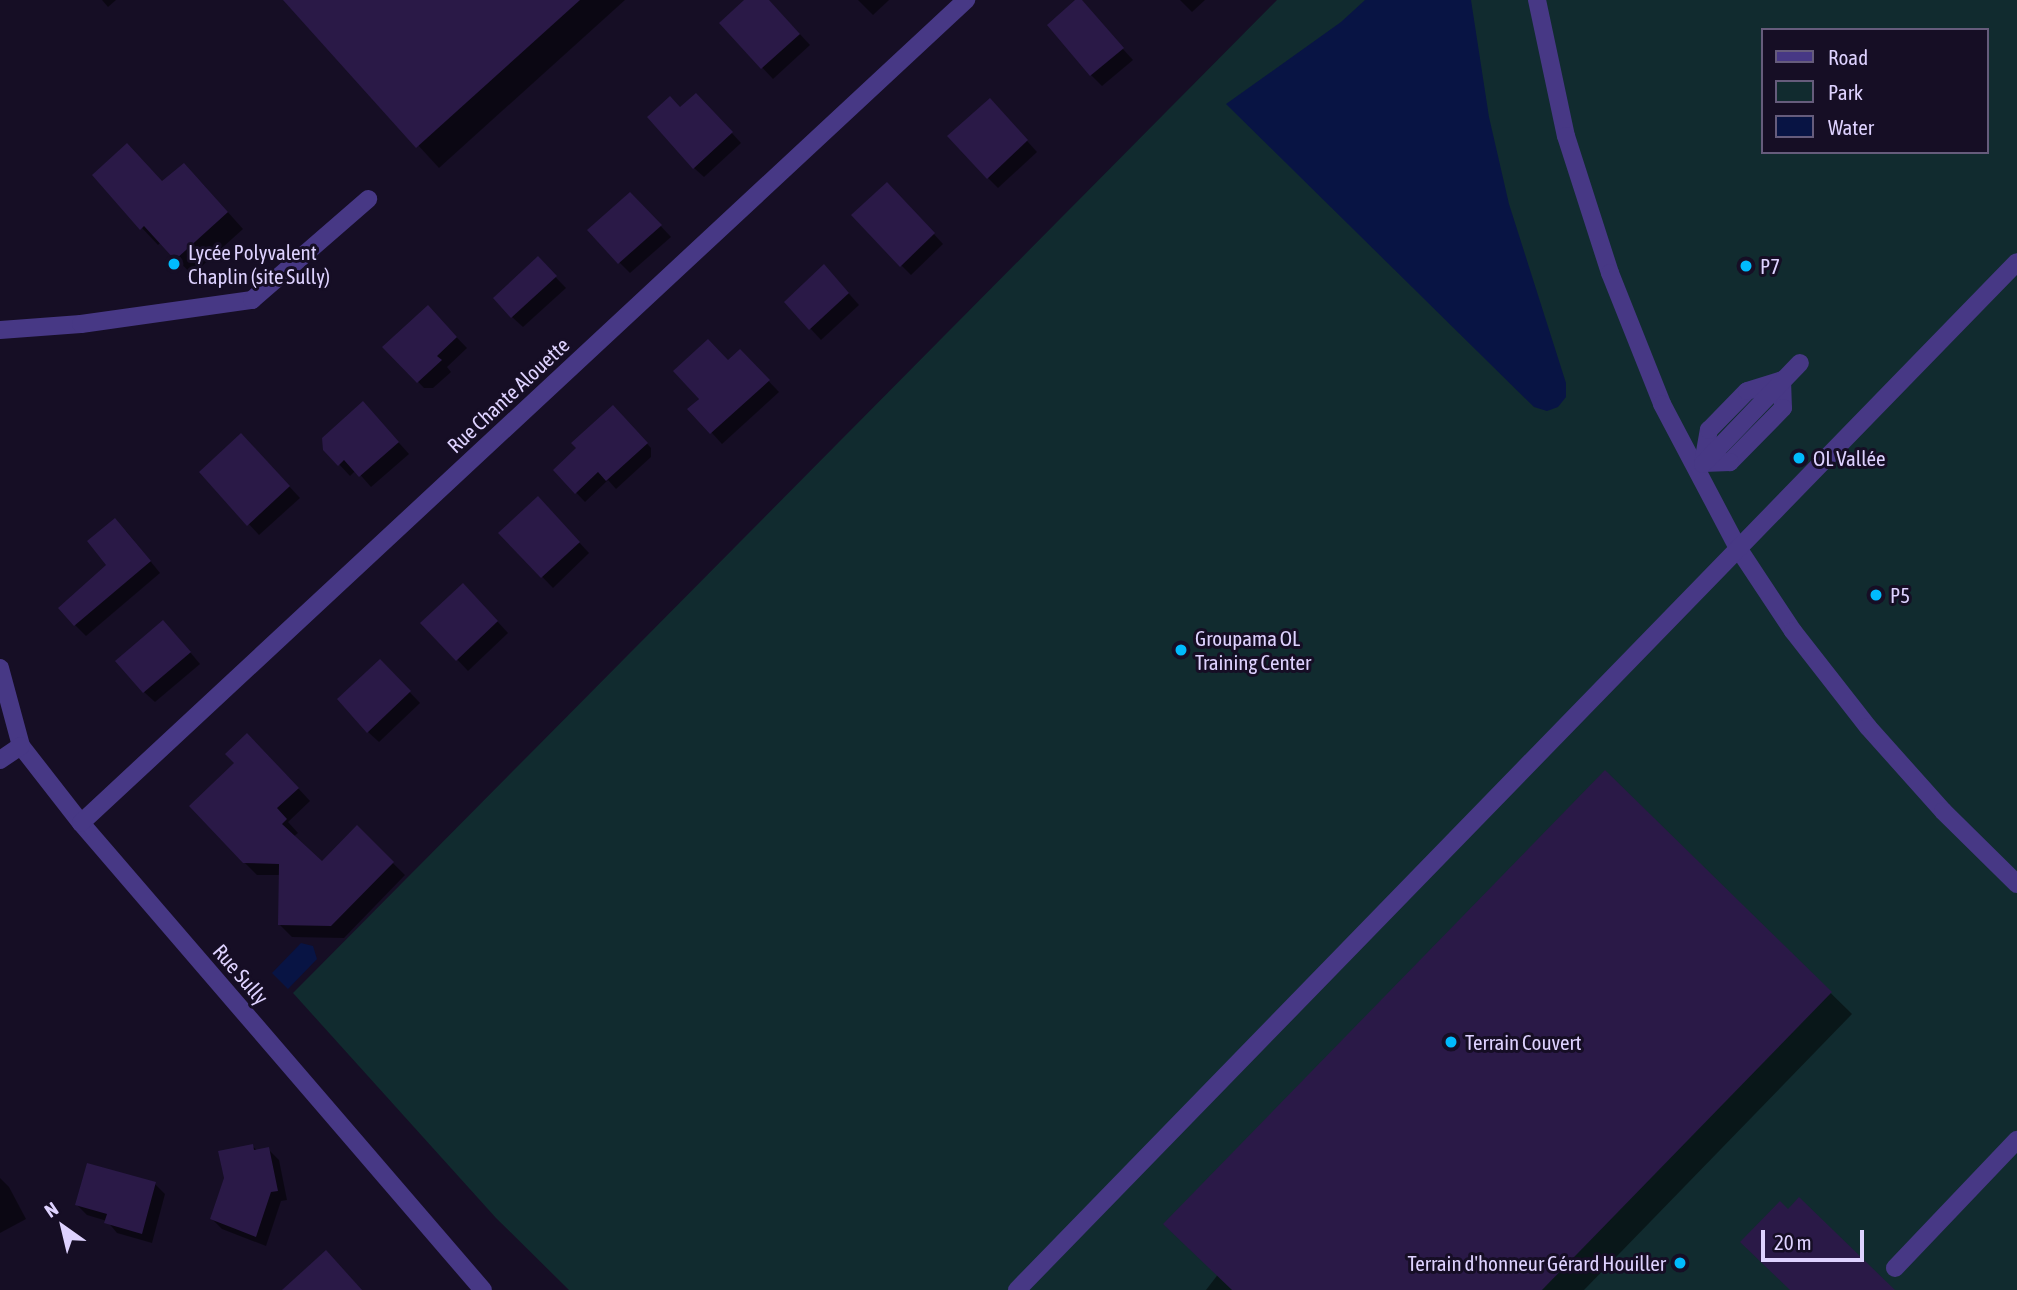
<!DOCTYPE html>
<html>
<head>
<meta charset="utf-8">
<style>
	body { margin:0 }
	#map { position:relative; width:2017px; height:1290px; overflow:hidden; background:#160e25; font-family:"Asap Condensed",sans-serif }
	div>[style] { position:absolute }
	.green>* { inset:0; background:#112b2f }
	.water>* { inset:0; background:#081444 }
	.shadow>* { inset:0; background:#0007 }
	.building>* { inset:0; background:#2a1947 }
	.minor>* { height:18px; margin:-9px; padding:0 9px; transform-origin:9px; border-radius:9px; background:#473885 }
	.dots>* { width:19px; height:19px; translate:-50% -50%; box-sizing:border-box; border:4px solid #160e25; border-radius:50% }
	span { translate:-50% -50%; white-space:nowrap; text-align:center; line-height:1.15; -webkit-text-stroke:6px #160e25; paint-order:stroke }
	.poi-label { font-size:21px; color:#ded2ff }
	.left { translate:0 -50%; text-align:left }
	.right { translate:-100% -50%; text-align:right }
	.street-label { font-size:21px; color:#ded2ff }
	.legend { position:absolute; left:1761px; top:28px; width:228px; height:126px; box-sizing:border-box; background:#160e25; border:2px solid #665c7c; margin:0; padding:9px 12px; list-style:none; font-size:21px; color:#ded2ff }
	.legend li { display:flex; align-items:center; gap:14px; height:35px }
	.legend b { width:35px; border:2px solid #665c7c }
	.north { position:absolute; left:28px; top:1192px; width:70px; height:70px; -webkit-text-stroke:5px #160e25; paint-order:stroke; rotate:326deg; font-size:19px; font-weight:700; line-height:28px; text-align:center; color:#ded2ff }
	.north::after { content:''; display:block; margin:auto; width:24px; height:32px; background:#ded2ff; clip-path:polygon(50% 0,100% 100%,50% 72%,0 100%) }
	.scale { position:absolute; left:1761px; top:1230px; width:103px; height:32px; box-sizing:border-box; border:4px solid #ded2ff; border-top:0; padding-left:9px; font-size:21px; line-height:24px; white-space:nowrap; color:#ded2ff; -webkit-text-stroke:5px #160e25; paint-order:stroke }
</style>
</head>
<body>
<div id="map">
	<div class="green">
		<i style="clip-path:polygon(evenodd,1277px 0,2017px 0,2017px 1290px,569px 1290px,496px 1218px,293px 993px,1277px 0,1763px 30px,1987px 30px,1987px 152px,1763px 152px,1763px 30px)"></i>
	</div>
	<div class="water">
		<i style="clip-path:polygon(1365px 0,1471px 0,1489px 117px,1509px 204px,1566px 383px,1566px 397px,1558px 407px,1547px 411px,1534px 407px,1226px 104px,1341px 22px)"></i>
		<i style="clip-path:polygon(301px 943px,313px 946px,317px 959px,288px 989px,272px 973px)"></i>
	</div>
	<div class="shadow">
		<i style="clip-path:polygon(102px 0,116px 0,108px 7px)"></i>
		<i style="clip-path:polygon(304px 0,625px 0,439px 168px,294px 10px)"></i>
		<i style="clip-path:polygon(747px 0,768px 0,810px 45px,773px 79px,721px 23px)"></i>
		<i style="clip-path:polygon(858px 0,889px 0,873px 15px)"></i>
		<i style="clip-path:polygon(1078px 0,1133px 60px,1102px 86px,1091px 75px)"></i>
		<i style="clip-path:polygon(1180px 0,1205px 0,1192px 12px)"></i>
		<i style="clip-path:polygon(706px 105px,741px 143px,704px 177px,694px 168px,681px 109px)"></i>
		<i style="clip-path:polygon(1000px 111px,1037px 152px,998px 188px,988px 178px)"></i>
		<i style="clip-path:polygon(200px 181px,243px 229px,192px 275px,161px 242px,158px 245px,142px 228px,163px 183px)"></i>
		<i style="clip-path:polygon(897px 194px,943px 244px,911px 275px,901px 265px)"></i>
		<i style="clip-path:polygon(641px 205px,671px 237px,630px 273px,619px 262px)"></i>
		<i style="clip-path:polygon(538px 259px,566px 288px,523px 327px,512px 317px)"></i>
		<i style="clip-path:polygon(835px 278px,859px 305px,821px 340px,786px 302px)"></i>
		<i style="clip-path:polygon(438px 318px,467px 348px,447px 367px,451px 372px,433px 388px,424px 388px,385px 347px)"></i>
		<i style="clip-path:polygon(740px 351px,779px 392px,722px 444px,690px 409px)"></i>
		<i style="clip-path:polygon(373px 414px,409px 454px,371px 487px,356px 470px,350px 476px,325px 449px)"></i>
		<i style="clip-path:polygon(622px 416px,651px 448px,651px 457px,616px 489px,608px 480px,585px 502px,555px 470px)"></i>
		<i style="clip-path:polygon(252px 446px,300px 498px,259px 535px,201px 472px)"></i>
		<i style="clip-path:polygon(548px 509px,589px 553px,553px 588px,500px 533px)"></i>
		<i style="clip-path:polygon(126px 531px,160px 573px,86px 636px,75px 625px)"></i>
		<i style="clip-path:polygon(474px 596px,508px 633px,468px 671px,423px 623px)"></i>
		<i style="clip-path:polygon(174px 633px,200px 664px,155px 702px,144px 692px)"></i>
		<i style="clip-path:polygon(380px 661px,420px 703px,379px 742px,368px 732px)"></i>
		<i style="clip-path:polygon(260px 747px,310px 801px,288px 822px,298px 833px,293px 837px,322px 864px,357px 828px,405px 875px,344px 938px,292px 937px,280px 925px,281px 875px,257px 875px,244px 862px)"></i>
		<i style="clip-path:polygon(1605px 772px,1852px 1014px,1584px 1290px,1206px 1290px)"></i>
		<i style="clip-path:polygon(252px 1146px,258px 1151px,268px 1149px,279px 1160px,287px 1200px,281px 1201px,266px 1246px,222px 1229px,212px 1219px)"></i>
		<i style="clip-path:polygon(0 1178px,9px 1187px,26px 1219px,0 1233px)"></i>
		<i style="clip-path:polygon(155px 1184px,165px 1194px,152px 1243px,117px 1233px,107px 1221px,87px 1215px,77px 1205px)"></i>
	</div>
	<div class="building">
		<i style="clip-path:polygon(283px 0,580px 0,416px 148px)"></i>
		<i style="clip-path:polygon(744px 0,769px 0,800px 34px,761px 69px,719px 23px)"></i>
		<i style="clip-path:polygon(1075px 0,1082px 0,1124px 48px,1090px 76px,1047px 25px)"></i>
		<i style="clip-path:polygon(696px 93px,733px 132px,693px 169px,647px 117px,670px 96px,680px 107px)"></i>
		<i style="clip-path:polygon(990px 98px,1028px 140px,987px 179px,947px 136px)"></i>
		<i style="clip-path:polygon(127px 143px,162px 181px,184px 163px,228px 212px,175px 260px,144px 226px,140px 230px,92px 175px)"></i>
		<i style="clip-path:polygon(887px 182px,935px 233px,900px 267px,851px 215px)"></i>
		<i style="clip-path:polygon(630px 192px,662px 225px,618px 264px,587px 230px)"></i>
		<i style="clip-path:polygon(538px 256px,557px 276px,511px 318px,493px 298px)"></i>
		<i style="clip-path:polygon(824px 264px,849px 293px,809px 330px,784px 302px)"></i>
		<i style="clip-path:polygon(428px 305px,457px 337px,437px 356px,442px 360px,417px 383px,382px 347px)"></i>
		<i style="clip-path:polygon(708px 339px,728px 360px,740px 349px,770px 380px,710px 434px,687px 409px,699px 399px,673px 371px)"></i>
		<i style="clip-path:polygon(363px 401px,399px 442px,359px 477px,344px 460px,338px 466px,323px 450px,322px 438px)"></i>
		<i style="clip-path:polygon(613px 405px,648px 443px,606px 481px,598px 472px,575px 494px,553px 470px,576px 448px,571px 443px)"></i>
		<i style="clip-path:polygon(241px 433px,290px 486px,247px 526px,199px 472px)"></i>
		<i style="clip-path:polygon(538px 496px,580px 542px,541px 578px,498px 533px)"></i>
		<i style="clip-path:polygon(115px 518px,151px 561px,74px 626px,58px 608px,106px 565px,87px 541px)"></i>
		<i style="clip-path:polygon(463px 583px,498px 621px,456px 661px,420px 623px)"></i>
		<i style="clip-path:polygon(163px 620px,191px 652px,143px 693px,115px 661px)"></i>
		<i style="clip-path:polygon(380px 659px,411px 691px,367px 733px,337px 699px)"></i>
		<i style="clip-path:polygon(247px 733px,299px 788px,277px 808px,287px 819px,282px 824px,322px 861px,357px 825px,394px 862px,331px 926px,278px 925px,279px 864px,243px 863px,189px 806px,234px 763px,225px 754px)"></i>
		<i style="clip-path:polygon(1605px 770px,1832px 992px,1542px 1290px,1232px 1290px,1163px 1224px)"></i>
		<i style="clip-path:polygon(253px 1144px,254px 1150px,269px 1147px,278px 1191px,271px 1192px,256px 1237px,210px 1219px,224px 1178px,218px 1151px)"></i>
		<i style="clip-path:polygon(87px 1163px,156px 1182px,142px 1234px,104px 1223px,107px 1214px,75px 1205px)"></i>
		<i style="clip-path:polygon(1799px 1197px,1895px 1290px,1790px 1290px,1740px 1242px,1780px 1201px,1788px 1209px)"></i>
		<i style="clip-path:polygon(326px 1250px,362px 1290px,282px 1290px)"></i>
	</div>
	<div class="minor">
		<i style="left:1537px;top:0;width:139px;rotate:78deg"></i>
		<i style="left:1566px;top:136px;width:144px;rotate:72.2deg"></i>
		<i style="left:1610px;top:273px;width:141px;rotate:68.3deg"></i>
		<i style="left:1662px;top:404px;width:163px;rotate:62.2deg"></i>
		<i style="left:1738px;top:548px;width:100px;rotate:56.5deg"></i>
		<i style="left:1793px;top:631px;width:122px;rotate:52deg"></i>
		<i style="left:1868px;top:727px;width:113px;rotate:48.2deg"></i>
		<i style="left:1943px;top:811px;width:104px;rotate:44.6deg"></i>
		<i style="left:0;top:330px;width:81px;rotate:-4.2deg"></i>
		<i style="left:81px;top:324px;width:173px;rotate:-8deg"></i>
		<i style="left:252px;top:300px;width:154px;rotate:-41deg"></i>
		<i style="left:1782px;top:380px;width:28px;rotate:88deg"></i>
		<i style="left:1783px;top:408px;width:76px;rotate:134.5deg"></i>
		<i style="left:1730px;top:462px;width:27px;rotate:178deg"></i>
		<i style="left:1703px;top:463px;width:34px;rotate:-80deg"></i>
		<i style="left:1709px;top:430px;width:54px;rotate:-45.7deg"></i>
		<i style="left:1747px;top:391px;width:37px;rotate:-17deg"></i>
		<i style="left:1703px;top:464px;width:140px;rotate:-46.2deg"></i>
		<i style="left:0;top:668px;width:81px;rotate:74.9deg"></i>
		<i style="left:21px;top:746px;width:98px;rotate:52.1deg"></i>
		<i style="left:81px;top:823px;width:616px;rotate:49.28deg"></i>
		<i style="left:0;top:760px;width:25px;rotate:-34deg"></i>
		<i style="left:81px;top:823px;width:1209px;rotate:-42.92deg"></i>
		<i style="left:1895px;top:1268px;width:177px;rotate:-46.4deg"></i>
		<i style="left:1017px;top:1290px;width:1434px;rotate:-45.79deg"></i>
	</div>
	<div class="dots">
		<i style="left:174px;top:264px;background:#00bbfd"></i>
		<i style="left:1746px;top:266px;background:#00bbfd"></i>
		<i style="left:1799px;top:458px;background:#00bbfd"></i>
		<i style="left:1876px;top:595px;background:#00bbfd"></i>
		<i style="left:1181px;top:650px;background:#00bbfd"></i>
		<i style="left:1451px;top:1042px;background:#00bbfd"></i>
		<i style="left:1680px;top:1263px;background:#00bbfd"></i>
	</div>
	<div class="poi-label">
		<span class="left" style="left:188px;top:264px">Lycée Polyvalent<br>Chaplin (site Sully)</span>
		<span class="left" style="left:1760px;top:266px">P7</span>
		<span class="left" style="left:1813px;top:458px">OL Vallée</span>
		<span class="left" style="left:1890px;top:595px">P5</span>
		<span class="left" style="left:1195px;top:650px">Groupama OL<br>Training Center</span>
		<span class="left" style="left:1465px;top:1042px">Terrain Couvert</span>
		<span class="right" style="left:1666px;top:1263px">Terrain d'honneur Gérard Houiller</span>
	</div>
	<div class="street-label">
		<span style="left:508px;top:395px;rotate:-43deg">Rue Chante Alouette</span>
		<span style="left:241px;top:974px;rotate:49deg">Rue Sully</span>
	</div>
	<ul class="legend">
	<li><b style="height:9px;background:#473885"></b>Road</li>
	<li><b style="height:19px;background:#112b2f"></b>Park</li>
	<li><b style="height:19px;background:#081444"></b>Water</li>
	</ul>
	<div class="north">N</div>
	<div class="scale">20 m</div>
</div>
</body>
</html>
